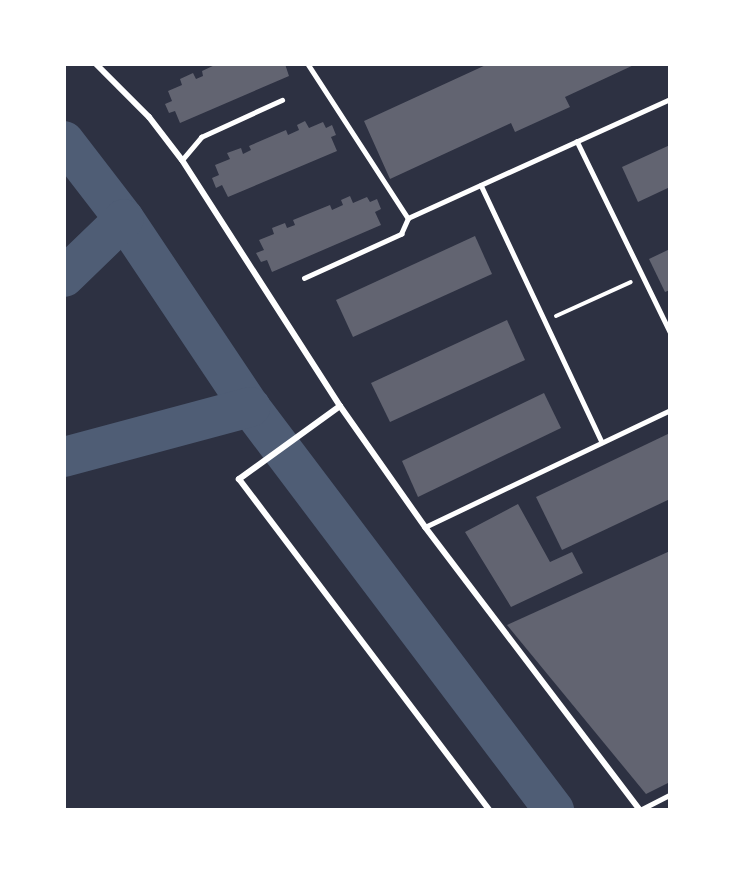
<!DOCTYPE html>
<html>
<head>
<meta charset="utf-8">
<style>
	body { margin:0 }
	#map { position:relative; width:734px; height:874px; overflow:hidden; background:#2d3142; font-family:"DM Sans",sans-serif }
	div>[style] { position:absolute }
	.river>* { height:40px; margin:-20px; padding:0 20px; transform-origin:20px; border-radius:20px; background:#4f5d75 }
	.building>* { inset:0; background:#626471 }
	.path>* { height:4px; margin:-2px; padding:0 2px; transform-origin:2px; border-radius:2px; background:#fff }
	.service>* { height:4.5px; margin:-2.25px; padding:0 2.25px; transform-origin:2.25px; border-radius:2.25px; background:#fff }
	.minor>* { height:6px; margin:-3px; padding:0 3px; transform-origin:3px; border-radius:3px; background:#fff }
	span { translate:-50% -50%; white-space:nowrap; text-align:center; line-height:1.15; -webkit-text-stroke:6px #fff; paint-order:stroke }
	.frame { position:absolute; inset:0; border:66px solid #fff; pointer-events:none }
</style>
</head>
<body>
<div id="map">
	<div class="river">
		<i style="left:64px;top:141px;width:98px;rotate:52.4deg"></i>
		<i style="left:124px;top:219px;width:226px;rotate:56.2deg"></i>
		<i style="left:250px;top:407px;width:505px;rotate:52.97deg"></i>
		<i style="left:64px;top:277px;width:83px;rotate:-44deg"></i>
		<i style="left:64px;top:457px;width:193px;rotate:-15deg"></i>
	</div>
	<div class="building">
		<i style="clip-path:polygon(217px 64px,285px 64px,289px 76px,180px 123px,175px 111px,169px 113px,165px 104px,172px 101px,168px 91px,182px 85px,180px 79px,193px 73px,196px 79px,203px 76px,202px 71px)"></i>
		<i style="clip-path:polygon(488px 64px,636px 64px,565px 97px,570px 107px,515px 132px,511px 123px,390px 179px,364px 121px)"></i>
		<i style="clip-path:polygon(305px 121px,309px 128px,323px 122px,326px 128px,332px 125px,336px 135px,331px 137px,337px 151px,228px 197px,222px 185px,216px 188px,212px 178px,219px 175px,215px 165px,230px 159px,227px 153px,241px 148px,243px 154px,251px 150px,249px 146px,286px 130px,288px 135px,299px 130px,297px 125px)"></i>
		<i style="clip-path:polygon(670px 145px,670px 187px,638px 202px,622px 167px)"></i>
		<i style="clip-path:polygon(350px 196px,353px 203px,367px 197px,370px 202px,377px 199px,381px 209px,375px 212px,381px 225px,272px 272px,267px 260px,261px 262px,256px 253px,264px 250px,259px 240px,274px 234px,272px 228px,285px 223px,287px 228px,295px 225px,293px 220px,330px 205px,332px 210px,343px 205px,341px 200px)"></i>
		<i style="clip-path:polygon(475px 236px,492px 274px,353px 337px,336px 300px)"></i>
		<i style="clip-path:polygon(670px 249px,670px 290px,665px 292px,649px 259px)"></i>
		<i style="clip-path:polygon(507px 320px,525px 360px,390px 422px,371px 383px)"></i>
		<i style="clip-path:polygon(544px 393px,561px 428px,418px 497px,402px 461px)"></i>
		<i style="clip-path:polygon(670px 433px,670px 499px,562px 550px,536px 497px)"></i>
		<i style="clip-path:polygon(518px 504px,550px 562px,572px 552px,583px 573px,511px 607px,465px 532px)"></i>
		<i style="clip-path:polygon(670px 551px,670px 782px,646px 794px,507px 625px)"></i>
	</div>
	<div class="path">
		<i style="left:556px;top:316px;width:82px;rotate:-24.4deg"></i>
	</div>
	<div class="service">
		<i style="left:308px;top:64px;width:184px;rotate:57deg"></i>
		<i style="left:577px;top:141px;width:212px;rotate:64deg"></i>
		<i style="left:182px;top:160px;width:30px;rotate:-50deg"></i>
		<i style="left:201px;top:137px;width:89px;rotate:-24.6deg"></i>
		<i style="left:481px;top:185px;width:284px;rotate:64.8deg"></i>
		<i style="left:304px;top:278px;width:107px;rotate:-24.4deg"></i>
		<i style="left:401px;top:234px;width:17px;rotate:-66deg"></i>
		<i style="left:408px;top:218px;width:288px;rotate:-24.4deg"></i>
		<i style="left:425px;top:527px;width:272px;rotate:-25.5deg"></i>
		<i style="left:640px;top:810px;width:34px;rotate:-27deg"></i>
	</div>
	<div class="minor">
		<i style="left:96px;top:64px;width:75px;rotate:45deg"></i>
		<i style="left:149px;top:117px;width:54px;rotate:52.5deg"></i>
		<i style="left:182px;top:160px;width:292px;rotate:57.3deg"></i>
		<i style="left:340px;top:406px;width:148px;rotate:54.9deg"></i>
		<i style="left:425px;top:527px;width:355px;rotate:52.8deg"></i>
		<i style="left:340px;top:406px;width:125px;rotate:144.1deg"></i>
		<i style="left:239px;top:479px;width:415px;rotate:52.9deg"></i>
	</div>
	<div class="frame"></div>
</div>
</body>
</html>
